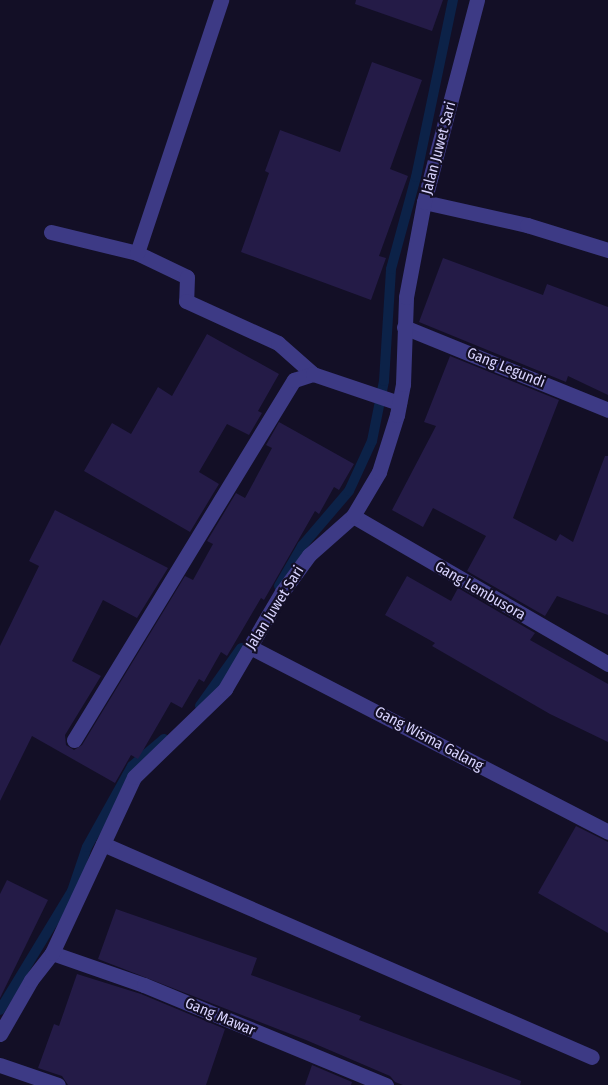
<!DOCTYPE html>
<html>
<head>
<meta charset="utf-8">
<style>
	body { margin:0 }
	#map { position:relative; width:608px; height:1085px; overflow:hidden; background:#130f26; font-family:"Fira Sans Condensed",sans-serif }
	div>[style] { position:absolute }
	.stream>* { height:10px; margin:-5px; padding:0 5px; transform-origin:5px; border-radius:5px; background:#0c2248 }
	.building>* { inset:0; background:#241b47 }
	.minor>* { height:15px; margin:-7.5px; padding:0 7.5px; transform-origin:7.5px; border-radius:7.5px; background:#3d3a85 }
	span { translate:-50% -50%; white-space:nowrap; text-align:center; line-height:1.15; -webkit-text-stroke:4.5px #130f26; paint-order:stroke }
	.street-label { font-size:15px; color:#d9d4ff }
</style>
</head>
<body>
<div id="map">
	<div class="stream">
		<i style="left:279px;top:586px;width:46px;rotate:-60.1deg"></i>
		<i style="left:302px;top:546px;width:72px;rotate:-49.5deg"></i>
		<i style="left:349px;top:491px;width:55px;rotate:-65.3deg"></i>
		<i style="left:372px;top:441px;width:61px;rotate:-78.7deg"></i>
		<i style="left:384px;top:381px;width:112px;rotate:-86.4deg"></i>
		<i style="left:391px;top:269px;width:95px;rotate:-74.8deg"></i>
		<i style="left:416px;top:177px;width:181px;rotate:-78.2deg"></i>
		<i style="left:200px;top:706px;width:71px;rotate:-54.7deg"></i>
		<i style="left:0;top:1010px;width:139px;rotate:-58.8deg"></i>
		<i style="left:72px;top:891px;width:46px;rotate:-71.2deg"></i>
		<i style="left:87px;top:847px;width:93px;rotate:-60.9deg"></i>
		<i style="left:132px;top:766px;width:42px;rotate:-40.2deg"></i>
	</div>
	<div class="building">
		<i style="clip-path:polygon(356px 0,443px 0,432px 31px,355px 4px)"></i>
		<i style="clip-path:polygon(372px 62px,422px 80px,390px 169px,408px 176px,379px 256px,386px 258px,371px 300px,241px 252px,269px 173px,265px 171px,280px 130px,340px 152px)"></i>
		<i style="clip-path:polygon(443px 258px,543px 295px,547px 284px,608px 307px,608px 395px,568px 376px,566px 382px,419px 322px)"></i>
		<i style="clip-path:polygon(207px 334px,279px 374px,258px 411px,262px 413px,249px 435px,227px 424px,199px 472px,219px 484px,190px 532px,84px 471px,112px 423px,131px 434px,158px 387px,172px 396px)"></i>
		<i style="clip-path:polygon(450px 356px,559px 400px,513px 518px,556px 541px,560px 534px,573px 542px,605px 456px,608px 456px,608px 615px,557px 596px,545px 616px,467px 571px,486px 536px,433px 508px,423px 527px,392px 510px,436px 426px,424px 422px)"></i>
		<i style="clip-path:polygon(279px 422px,354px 464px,339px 490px,334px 487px,319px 514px,315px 511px,264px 600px,261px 598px,227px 656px,221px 652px,204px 682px,199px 679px,182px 708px,171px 702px,138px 759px,131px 755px,115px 783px,32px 736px,0 801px,0 646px,39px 566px,29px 561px,55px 510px,168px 568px,137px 618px,103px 600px,72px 661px,101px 676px,65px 735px,66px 745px,74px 750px,82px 745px,185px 576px,193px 580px,213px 544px,207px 541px,236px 493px,245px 498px,272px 448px,266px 445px)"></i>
		<i style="clip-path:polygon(407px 576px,451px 601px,458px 588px,535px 633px,530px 640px,608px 684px,608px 742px,550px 714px,432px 646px,435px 643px,385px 615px)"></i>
		<i style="clip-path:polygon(576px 826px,608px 842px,608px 933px,538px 893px)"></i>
		<i style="clip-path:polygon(7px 880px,48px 900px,0 998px,0 894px)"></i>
		<i style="clip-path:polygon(116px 909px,257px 958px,251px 975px,361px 1016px,359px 1020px,521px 1081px,520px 1085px,403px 1085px,395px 1082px,390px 1076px,306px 1040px,98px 959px)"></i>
		<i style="clip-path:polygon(77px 974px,141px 994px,225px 1029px,206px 1085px,68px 1085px,62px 1076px,38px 1068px,54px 1024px,59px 1026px)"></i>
		<i style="clip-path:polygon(312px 1065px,352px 1082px,351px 1085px,305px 1085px)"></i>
	</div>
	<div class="minor">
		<i style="left:424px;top:202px;width:106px;rotate:12.6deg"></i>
		<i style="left:527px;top:225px;width:85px;rotate:17.2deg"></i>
		<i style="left:51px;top:232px;width:89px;rotate:13.7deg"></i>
		<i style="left:137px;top:253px;width:55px;rotate:25.6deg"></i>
		<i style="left:187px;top:277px;width:24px;rotate:92deg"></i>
		<i style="left:186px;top:301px;width:101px;rotate:24.5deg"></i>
		<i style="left:278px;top:343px;width:47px;rotate:41.5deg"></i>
		<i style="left:137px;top:253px;width:267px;rotate:-71.6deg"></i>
		<i style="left:404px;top:327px;width:220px;rotate:22.1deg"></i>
		<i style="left:353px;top:516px;width:295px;rotate:30.1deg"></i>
		<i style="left:250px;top:647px;width:403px;rotate:27.3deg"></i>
		<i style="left:74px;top:740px;width:422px;rotate:-58.6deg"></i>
		<i style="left:294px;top:380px;width:20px;rotate:-18deg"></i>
		<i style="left:313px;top:374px;width:91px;rotate:18.6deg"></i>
		<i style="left:103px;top:844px;width:533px;rotate:23.54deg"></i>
		<i style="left:52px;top:953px;width:97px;rotate:19.2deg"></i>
		<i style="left:144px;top:985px;width:262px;rotate:22.5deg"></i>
		<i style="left:0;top:1034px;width:62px;rotate:-60.1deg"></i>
		<i style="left:31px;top:980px;width:34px;rotate:-52deg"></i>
		<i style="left:52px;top:953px;width:194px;rotate:-65deg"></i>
		<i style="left:134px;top:777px;width:127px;rotate:-44deg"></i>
		<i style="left:225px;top:689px;width:113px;rotate:-59.6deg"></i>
		<i style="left:282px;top:592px;width:46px;rotate:-53.9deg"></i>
		<i style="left:309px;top:555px;width:59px;rotate:-41.6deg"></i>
		<i style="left:353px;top:516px;width:51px;rotate:-59.4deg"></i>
		<i style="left:379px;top:472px;width:60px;rotate:-72.5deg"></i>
		<i style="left:397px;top:415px;width:32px;rotate:-79deg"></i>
		<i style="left:403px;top:384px;width:87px;rotate:-88deg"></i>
		<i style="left:406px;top:297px;width:97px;rotate:-79.3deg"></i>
		<i style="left:424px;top:202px;width:209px;rotate:-75.3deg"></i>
		<i style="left:0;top:1065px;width:61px;rotate:19deg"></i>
	</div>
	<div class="street-label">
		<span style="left:439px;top:148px;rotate:-75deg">Jalan Juwet Sari</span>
		<span style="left:506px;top:368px;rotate:22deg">Gang Legundi</span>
		<span style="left:480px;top:591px;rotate:30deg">Gang Lembusora</span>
		<span style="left:275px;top:608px;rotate:-58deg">Jalan Juwet Sari</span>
		<span style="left:429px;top:739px;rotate:28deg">Gang Wisma Galang</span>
		<span style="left:220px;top:1017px;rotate:23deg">Gang Mawar</span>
	</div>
</div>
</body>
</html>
